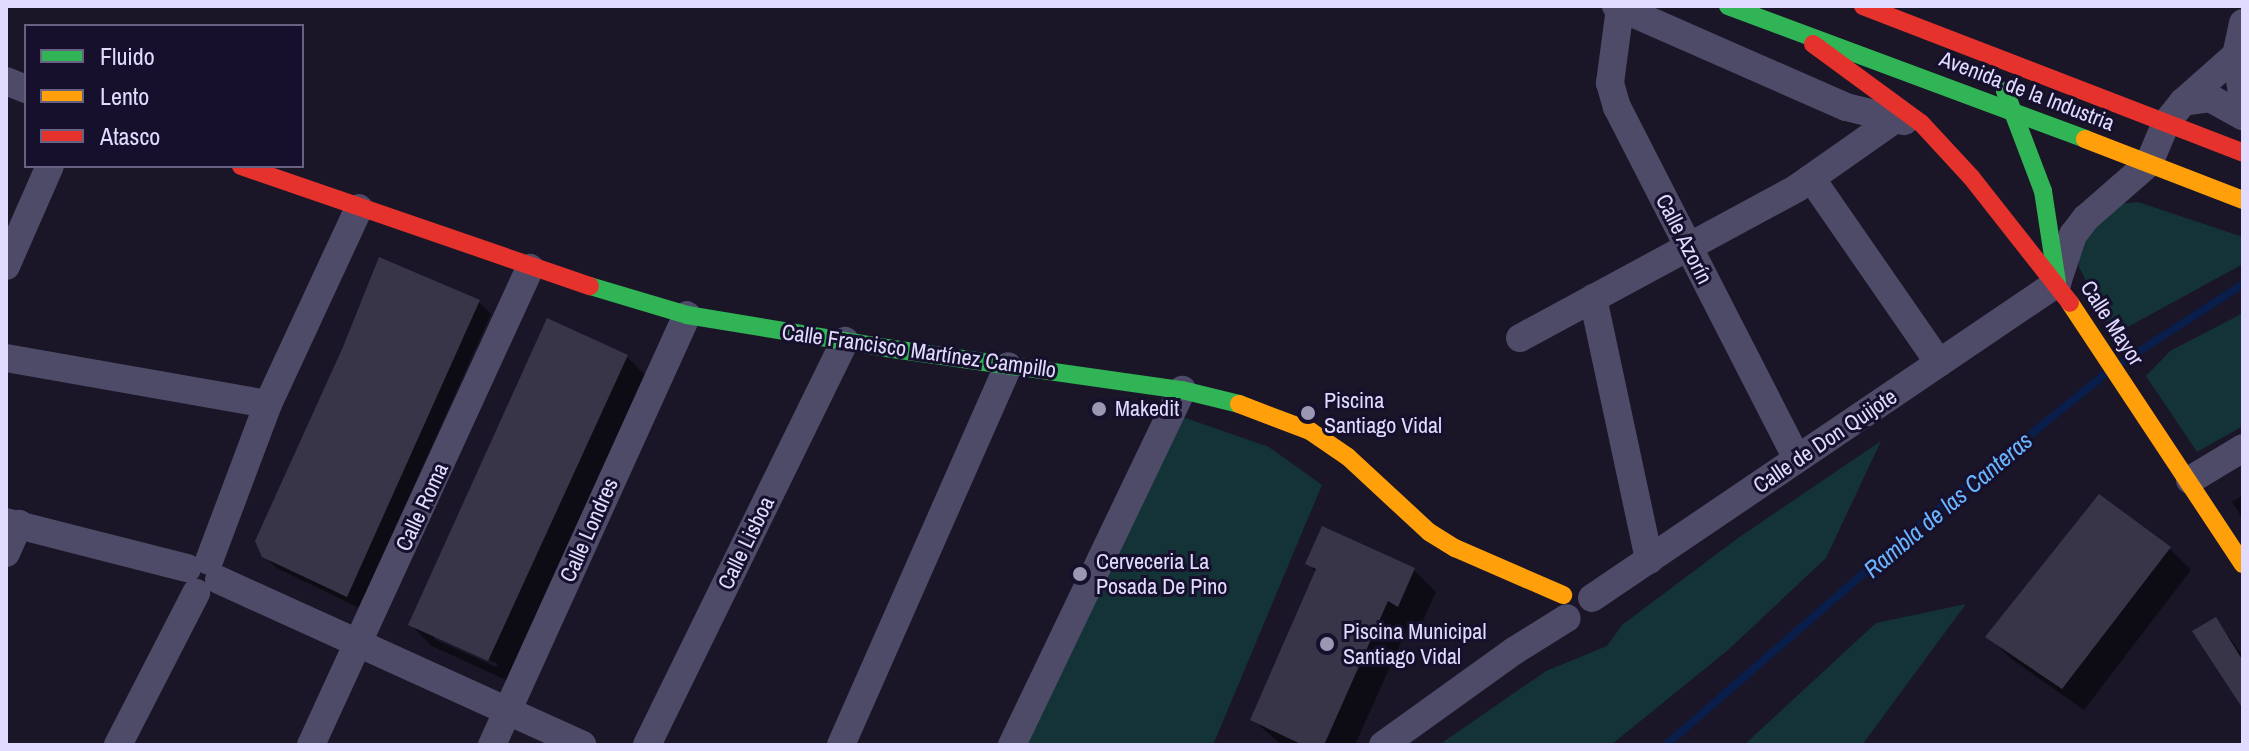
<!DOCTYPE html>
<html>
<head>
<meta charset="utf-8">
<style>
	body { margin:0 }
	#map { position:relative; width:2249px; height:751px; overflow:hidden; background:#1a1627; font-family:"Archivo Narrow",sans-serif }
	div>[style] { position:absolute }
	.green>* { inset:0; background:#133336 }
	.shadow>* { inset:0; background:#0007 }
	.stream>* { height:8px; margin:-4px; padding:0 4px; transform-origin:4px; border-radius:4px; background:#0a1e4b }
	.building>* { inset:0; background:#393548 }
	.street>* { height:28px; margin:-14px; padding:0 14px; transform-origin:14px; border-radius:14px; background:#4e4b68 }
	.fast>* { height:18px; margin:-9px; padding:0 9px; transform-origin:9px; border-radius:9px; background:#30b455 }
	.slow>* { height:18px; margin:-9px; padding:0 9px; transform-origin:9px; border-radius:9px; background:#ff9f0a }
	.jam>* { height:18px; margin:-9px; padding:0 9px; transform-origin:9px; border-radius:9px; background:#e5322d }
	.dots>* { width:22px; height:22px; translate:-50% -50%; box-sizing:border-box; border:4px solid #16102d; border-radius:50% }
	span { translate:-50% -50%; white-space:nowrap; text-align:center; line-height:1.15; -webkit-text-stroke:6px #16102d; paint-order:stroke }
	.street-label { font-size:22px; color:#e1dcff }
	.poi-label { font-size:22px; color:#e1dcff }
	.left { translate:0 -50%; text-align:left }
	.water-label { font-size:24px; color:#6ab5ff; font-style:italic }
	.frame { position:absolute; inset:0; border:8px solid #e1dcff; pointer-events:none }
	.legend { position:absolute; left:24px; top:24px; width:280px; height:144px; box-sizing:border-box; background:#16102d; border:2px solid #676281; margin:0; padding:10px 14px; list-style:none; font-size:24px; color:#e1dcff }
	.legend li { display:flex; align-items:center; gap:16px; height:40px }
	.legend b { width:40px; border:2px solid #676281 }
</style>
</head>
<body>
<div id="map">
	<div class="green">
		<i style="clip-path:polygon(2138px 202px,2243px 237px,2243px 264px,2113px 335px,2079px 267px,2077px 247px,2109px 205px)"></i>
		<i style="clip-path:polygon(2243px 313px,2243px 426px,2197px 452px,2146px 376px,2170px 351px)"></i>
		<i style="clip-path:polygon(1177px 415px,1269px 447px,1322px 485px,1213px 745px,1020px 745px)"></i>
		<i style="clip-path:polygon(1881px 441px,1826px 558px,1728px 650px,1611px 745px,1439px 745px,1546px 671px,1607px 646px,1622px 625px,1738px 538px)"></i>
		<i style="clip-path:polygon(1966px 604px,1862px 745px,1744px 745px,1876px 623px)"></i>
	</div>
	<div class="shadow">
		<i style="clip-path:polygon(479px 302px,491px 314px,359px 608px,277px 568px,264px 556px)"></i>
		<i style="clip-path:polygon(evenodd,627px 357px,649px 379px,510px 682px,432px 646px,411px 625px,627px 357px,434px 635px,498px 664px,496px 667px,434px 639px,434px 635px)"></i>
		<i style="clip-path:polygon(2243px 495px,2243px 519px,2232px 502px)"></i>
		<i style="clip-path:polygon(2170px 549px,2191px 570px,2084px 710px,2010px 658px,1988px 636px)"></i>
		<i style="clip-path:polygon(1308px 563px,1414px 570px,1436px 592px,1420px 627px,1410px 622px,1355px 745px,1282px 745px,1253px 720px,1316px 572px)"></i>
		<i style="clip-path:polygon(2216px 619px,2243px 656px,2243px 705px)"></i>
	</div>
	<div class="stream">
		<i style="left:2123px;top:362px;width:143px;rotate:-33deg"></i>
		<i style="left:1666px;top:745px;width:337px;rotate:-41deg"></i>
		<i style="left:1920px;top:524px;width:238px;rotate:-39deg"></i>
	</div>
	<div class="building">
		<i style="clip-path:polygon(379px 257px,480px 300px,347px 597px,262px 557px,255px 541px,343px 347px)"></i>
		<i style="clip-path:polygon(547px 318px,628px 355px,488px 661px,408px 625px)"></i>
		<i style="clip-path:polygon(2099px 494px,2171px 547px,2062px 689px,1985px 637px)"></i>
		<i style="clip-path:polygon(1322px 526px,1415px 568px,1398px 607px,1388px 601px,1324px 745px,1303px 745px,1250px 720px,1316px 569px,1305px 564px)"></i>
		<i style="clip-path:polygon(2216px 617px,2243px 661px,2243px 709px,2192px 631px)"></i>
	</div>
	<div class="street">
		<i style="left:1616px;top:6px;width:251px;rotate:23.7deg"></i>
		<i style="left:1846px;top:107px;width:60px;rotate:13.6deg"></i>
		<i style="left:1620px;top:8px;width:76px;rotate:97.6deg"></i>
		<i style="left:1610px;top:83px;width:25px;rotate:74deg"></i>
		<i style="left:1617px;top:107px;width:395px;rotate:62.9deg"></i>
		<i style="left:2243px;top:23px;width:33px;rotate:102deg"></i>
		<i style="left:2236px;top:55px;width:45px;rotate:81deg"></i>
		<i style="left:6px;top:81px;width:22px;rotate:22deg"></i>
		<i style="left:2183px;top:102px;width:27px;rotate:-8deg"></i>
		<i style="left:2210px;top:98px;width:38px;rotate:29deg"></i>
		<i style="left:1811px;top:178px;width:225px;rotate:55.3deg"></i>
		<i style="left:6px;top:266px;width:109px;rotate:-66.3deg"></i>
		<i style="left:1593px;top:298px;width:268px;rotate:77.9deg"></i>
		<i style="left:1520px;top:338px;width:315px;rotate:-28.4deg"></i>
		<i style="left:1797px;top:188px;width:120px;rotate:-35.1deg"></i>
		<i style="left:6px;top:358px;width:266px;rotate:10deg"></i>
		<i style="left:2190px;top:480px;width:62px;rotate:-31.1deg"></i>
		<i style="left:6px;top:522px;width:187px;rotate:14.3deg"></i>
		<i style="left:6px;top:553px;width:32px;rotate:-66deg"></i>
		<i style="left:209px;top:561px;width:168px;rotate:-69.4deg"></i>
		<i style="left:268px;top:404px;width:216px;rotate:-65.1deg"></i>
		<i style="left:219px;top:580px;width:399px;rotate:24.4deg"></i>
		<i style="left:1592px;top:598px;width:562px;rotate:-34.11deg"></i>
		<i style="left:2057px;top:283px;width:51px;rotate:-71.6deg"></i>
		<i style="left:2073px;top:235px;width:21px;rotate:-53deg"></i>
		<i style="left:2086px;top:218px;width:84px;rotate:-41.1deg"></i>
		<i style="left:2149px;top:163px;width:43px;rotate:-67deg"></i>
		<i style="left:2166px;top:123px;width:27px;rotate:-51deg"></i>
		<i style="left:2183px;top:102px;width:71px;rotate:-41.6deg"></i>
		<i style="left:118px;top:745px;width:171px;rotate:-62.8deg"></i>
		<i style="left:311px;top:745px;width:525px;rotate:-65.34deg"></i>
		<i style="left:492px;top:745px;width:472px;rotate:-65.6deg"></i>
		<i style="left:647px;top:745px;width:450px;rotate:-63.9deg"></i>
		<i style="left:841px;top:745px;width:414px;rotate:-66.2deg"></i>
		<i style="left:1012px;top:745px;width:394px;rotate:-64.4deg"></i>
		<i style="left:1383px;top:745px;width:161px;rotate:-35.7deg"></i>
		<i style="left:1514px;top:651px;width:62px;rotate:-31.9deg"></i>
	</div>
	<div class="fast">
		<i style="left:1728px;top:6px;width:381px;rotate:20.4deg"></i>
		<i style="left:2005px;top:91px;width:107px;rotate:69.2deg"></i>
		<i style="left:2043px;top:191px;width:93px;rotate:81.3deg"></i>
		<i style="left:590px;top:286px;width:101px;rotate:16.6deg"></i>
		<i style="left:687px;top:315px;width:202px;rotate:9.4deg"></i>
		<i style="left:886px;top:348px;width:299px;rotate:8.1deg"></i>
		<i style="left:1182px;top:390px;width:59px;rotate:13.8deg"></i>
	</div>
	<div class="slow">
		<i style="left:2085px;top:139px;width:169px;rotate:21.1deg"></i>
		<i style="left:2070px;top:303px;width:313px;rotate:56.5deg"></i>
		<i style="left:1239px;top:404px;width:76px;rotate:20.8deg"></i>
		<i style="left:1310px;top:431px;width:46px;rotate:34.4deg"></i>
		<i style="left:1348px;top:457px;width:110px;rotate:42.8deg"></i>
		<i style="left:1429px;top:532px;width:31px;rotate:32deg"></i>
		<i style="left:1455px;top:548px;width:118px;rotate:23.5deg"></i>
	</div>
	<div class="jam">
		<i style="left:1863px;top:6px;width:407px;rotate:21.1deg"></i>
		<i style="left:1813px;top:44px;width:134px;rotate:36.2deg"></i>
		<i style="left:1921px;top:123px;width:74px;rotate:47.2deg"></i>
		<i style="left:1971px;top:177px;width:160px;rotate:51.8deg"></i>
		<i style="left:241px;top:166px;width:369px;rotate:19deg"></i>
	</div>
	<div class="dots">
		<i style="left:1099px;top:409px;background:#9b97b3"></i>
		<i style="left:1308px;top:413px;background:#9b97b3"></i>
		<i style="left:1080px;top:574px;background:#9b97b3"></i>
		<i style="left:1327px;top:644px;background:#9b97b3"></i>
	</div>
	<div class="street-label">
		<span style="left:2027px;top:91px;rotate:21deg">Avenida de la Industria</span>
		<span style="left:1684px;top:239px;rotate:63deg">Calle Azorín</span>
		<span style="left:2112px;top:323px;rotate:57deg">Calle Mayor</span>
		<span style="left:919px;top:351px;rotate:8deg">Calle Francisco Martínez Campillo</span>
		<span style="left:1825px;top:441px;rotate:-34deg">Calle de Don Quijote</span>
		<span style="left:422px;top:507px;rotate:-65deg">Calle Roma</span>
		<span style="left:589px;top:530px;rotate:-66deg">Calle Londres</span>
		<span style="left:746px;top:543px;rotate:-64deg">Calle Lisboa</span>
	</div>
	<div class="poi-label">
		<span class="left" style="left:1324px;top:413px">Piscina<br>Santiago Vidal</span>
		<span class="left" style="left:1115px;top:409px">Makedit</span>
		<span class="left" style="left:1096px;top:574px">Cerveceria La<br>Posada De Pino</span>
		<span class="left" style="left:1343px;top:644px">Piscina Municipal<br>Santiago Vidal</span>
	</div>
	<div class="water-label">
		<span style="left:1948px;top:505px;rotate:-40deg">Rambla de las Canteras</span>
	</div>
	<div class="frame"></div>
	<ul class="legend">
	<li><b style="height:10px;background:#30b455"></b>Fluido</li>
	<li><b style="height:10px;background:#ff9f0a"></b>Lento</li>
	<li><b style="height:10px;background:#e5322d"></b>Atasco</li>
	</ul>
</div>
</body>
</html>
